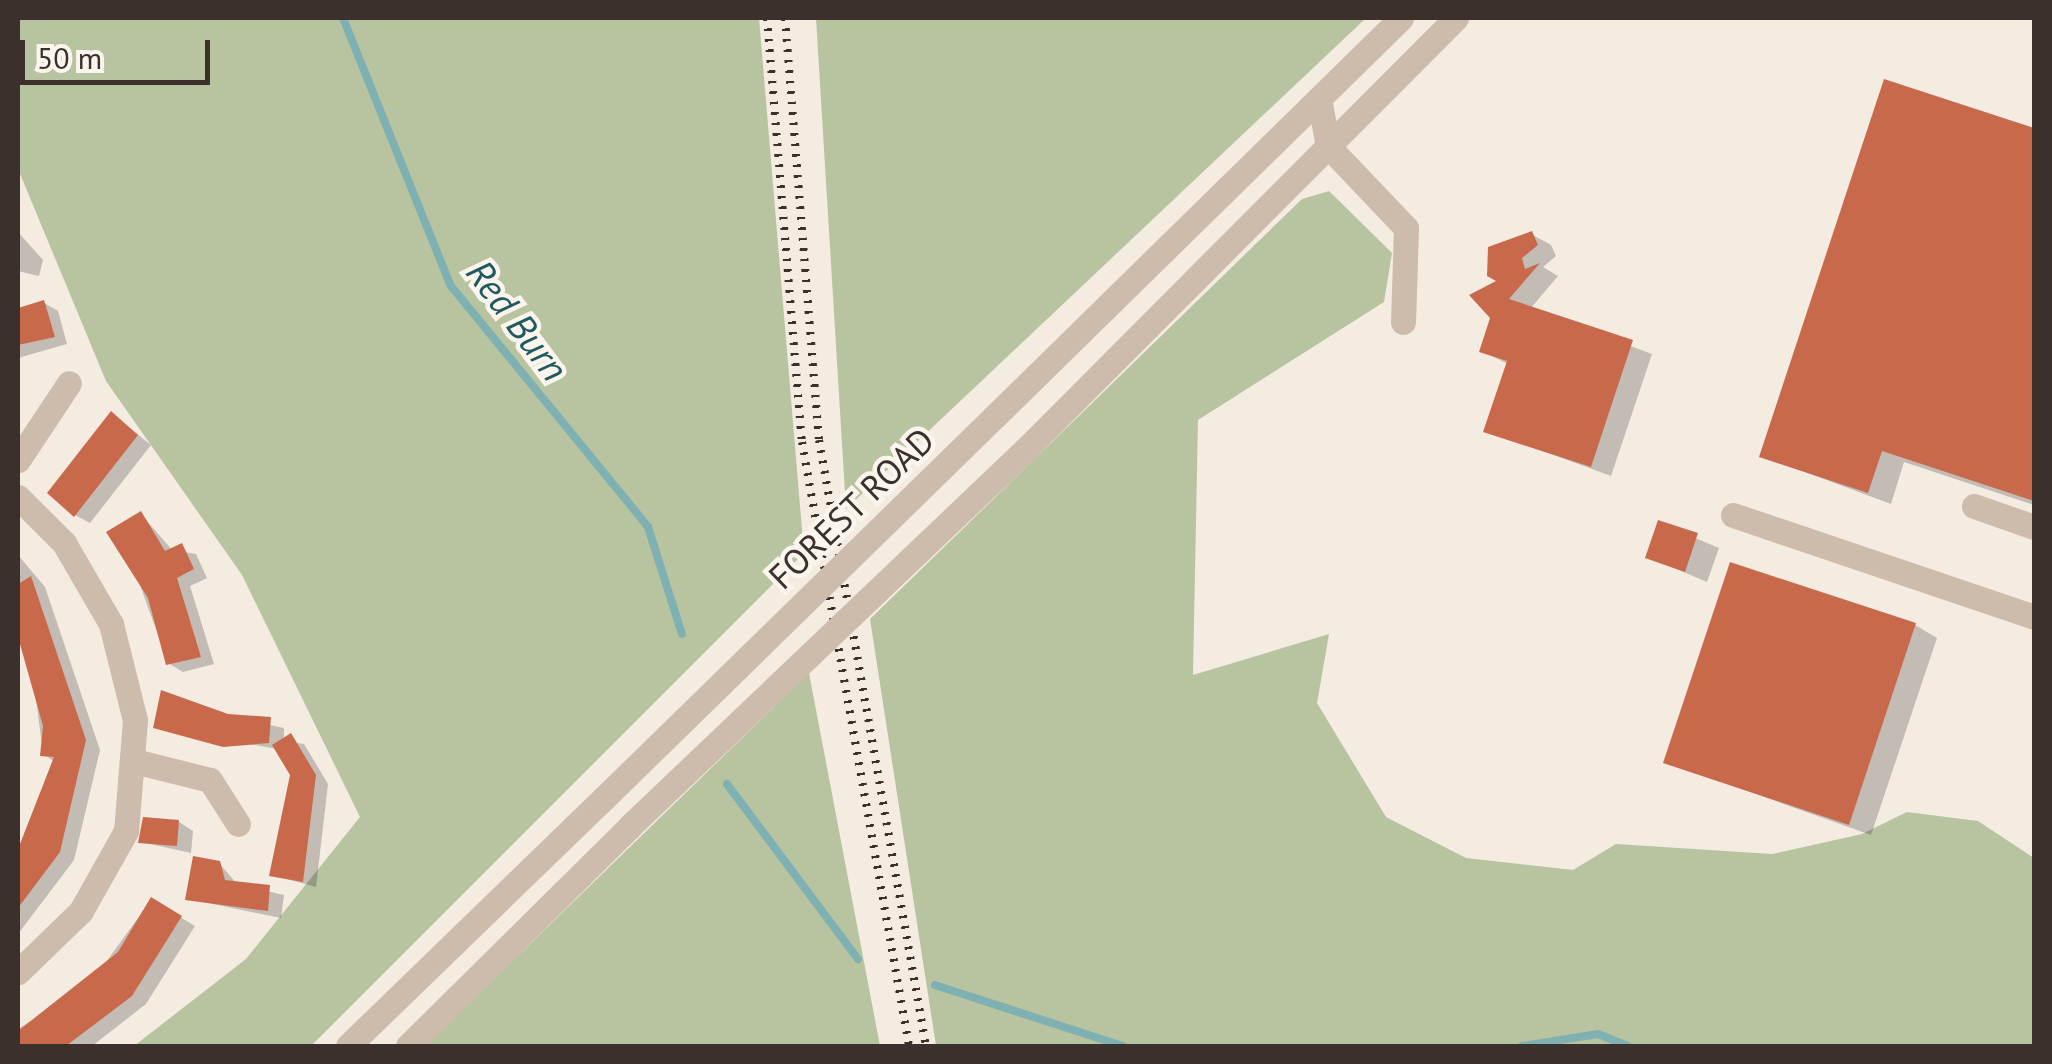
<!DOCTYPE html>
<html>
<head>
<meta charset="utf-8">
<style>
	body { margin:0 }
	#map { position:relative; width:2052px; height:1064px; overflow:hidden; background:#f4ebe1; font-family:"PT Sans",sans-serif }
	div>[style] { position:absolute }
	.green>* { inset:0; background:#b8c4a0 }
	.shadow>* { inset:0; background:#0003 }
	.stream>* { height:8px; margin:-4px; padding:0 4px; transform-origin:4px; border-radius:4px; background:#7fb0b2 }
	.building>* { inset:0; background:#c8694b }
	.minor>* { height:25px; margin:-12.5px; padding:0 12.5px; transform-origin:12.5px; border-radius:12.5px; background:#cdbbac }
	.rail>* { height:8px; margin-top:-4px; transform-origin:0; background:repeating-linear-gradient(90deg,#3b302b 0 2.5px,transparent 0 10.5px) }
	.minor-bridge>* { height:25px; margin:-12.5px; padding:0 12.5px; transform-origin:12.5px; border-radius:12.5px; background:#cdbbac }
	span { translate:-50% -50%; white-space:nowrap; text-align:center; line-height:1.15; -webkit-text-stroke:9px #fbf5ee; paint-order:stroke }
	.street-label { font-size:35px; color:#3b302b }
	.water-label { font-size:38px; color:#1f5a5e; font-style:italic }
	.frame { position:absolute; inset:0; border:20px solid #3b302b; pointer-events:none }
	.scale { position:absolute; left:20px; top:40px; width:190px; height:45px; box-sizing:border-box; border:5px solid #3b302b; border-top:0; padding-left:12px; font-size:30px; line-height:35px; white-space:nowrap; color:#3b302b; -webkit-text-stroke:8px #fbf5ee; paint-order:stroke }
</style>
</head>
<body>
<div id="map">
	<div class="green">
		<i style="clip-path:polygon(18px 18px,759px 18px,804px 553px,311px 1046px,134px 1046px,246px 959px,360px 817px,242px 575px,106px 381px,18px 169px)"></i>
		<i style="clip-path:polygon(816px 18px,1366px 18px,846px 509px)"></i>
		<i style="clip-path:polygon(1329px 191px,1392px 253px,1384px 302px,1198px 420px,1193px 675px,1329px 634px,1317px 703px,1386px 817px,1466px 858px,1573px 870px,1616px 844px,1772px 854px,1862px 834px,1907px 812px,1978px 821px,2034px 858px,2034px 1046px,936px 1046px,870px 619px,1302px 199px)"></i>
		<i style="clip-path:polygon(809px 673px,880px 1046px,424px 1046px,427px 1044px)"></i>
	</div>
	<div class="shadow">
		<i style="clip-path:polygon(1886px 82px,2034px 131px,2034px 505px,1904px 462px,1891px 504px,1762px 456px)"></i>
		<i style="clip-path:polygon(18px 232px,43px 260px,39px 276px,18px 271px)"></i>
		<i style="clip-path:polygon(1531px 234px,1551px 245px,1556px 256px,1543px 267px,1558px 276px,1530px 309px,1652px 354px,1611px 476px,1486px 430px,1508px 364px,1482px 351px,1493px 317px,1473px 299px,1499px 282px)"></i>
		<i style="clip-path:polygon(44px 303px,58px 311px,67px 344px,18px 358px,18px 310px)"></i>
		<i style="clip-path:polygon(112px 414px,151px 445px,90px 523px,75px 515px)"></i>
		<i style="clip-path:polygon(141px 514px,172px 550px,196px 554px,207px 578px,190px 586px,214px 664px,183px 672px,168px 663px,130px 557px)"></i>
		<i style="clip-path:polygon(1659px 523px,1719px 548px,1707px 582px,1648px 557px)"></i>
		<i style="clip-path:polygon(18px 555px,45px 587px,100px 750px,74px 860px,18px 934px,18px 854px,55px 762px,43px 754px,31px 659px,18px 632px)"></i>
		<i style="clip-path:polygon(1915px 625px,1937px 638px,1871px 835px,1666px 762px)"></i>
		<i style="clip-path:polygon(227px 716px,284px 728px,284px 741px,304px 744px,328px 784px,316px 887px,272px 875px,293px 775px,277px 749px,156px 727px)"></i>
		<i style="clip-path:polygon(179px 822px,193px 831px,191px 853px,141px 842px)"></i>
		<i style="clip-path:polygon(219px 863px,237px 884px,284px 895px,281px 918px,188px 899px)"></i>
		<i style="clip-path:polygon(151px 900px,195px 926px,146px 1004px,92px 1046px,18px 1046px,18px 1029px,90px 984px)"></i>
	</div>
	<div class="stream">
		<i style="left:343px;top:18px;width:289px;rotate:68.1deg"></i>
		<i style="left:451px;top:286px;width:311px;rotate:50.7deg"></i>
		<i style="left:648px;top:527px;width:112px;rotate:72.4deg"></i>
		<i style="left:727px;top:784px;width:219px;rotate:53.2deg"></i>
		<i style="left:935px;top:985px;width:198px;rotate:18deg"></i>
		<i style="left:1522px;top:1046px;width:77px;rotate:-9deg"></i>
		<i style="left:1598px;top:1034px;width:32px;rotate:22deg"></i>
	</div>
	<div class="building">
		<i style="clip-path:polygon(1884px 79px,2034px 128px,2034px 501px,1882px 451px,1868px 493px,1759px 457px)"></i>
		<i style="clip-path:polygon(1532px 231px,1538px 245px,1522px 258px,1525px 269px,1540px 263px,1509px 299px,1633px 340px,1591px 467px,1483px 432px,1507px 361px,1479px 352px,1490px 318px,1469px 295px,1496px 281px,1487px 276px,1488px 247px)"></i>
		<i style="clip-path:polygon(44px 300px,55px 337px,18px 345px,18px 308px)"></i>
		<i style="clip-path:polygon(111px 411px,138px 435px,74px 517px,47px 493px)"></i>
		<i style="clip-path:polygon(141px 511px,165px 551px,182px 543px,194px 569px,177px 578px,201px 657px,166px 665px,148px 598px,106px 532px)"></i>
		<i style="clip-path:polygon(1658px 520px,1698px 533px,1685px 572px,1645px 558px)"></i>
		<i style="clip-path:polygon(1730px 562px,1916px 623px,1849px 825px,1663px 763px)"></i>
		<i style="clip-path:polygon(31px 576px,86px 740px,60px 852px,18px 908px,18px 849px,54px 757px,40px 756px,43px 726px,18px 637px,18px 584px)"></i>
		<i style="clip-path:polygon(161px 690px,228px 714px,271px 717px,269px 743px,223px 747px,153px 728px)"></i>
		<i style="clip-path:polygon(291px 733px,316px 775px,303px 882px,269px 876px,290px 775px,272px 745px)"></i>
		<i style="clip-path:polygon(143px 817px,179px 820px,177px 846px,138px 843px)"></i>
		<i style="clip-path:polygon(193px 856px,220px 861px,225px 880px,270px 885px,268px 911px,185px 900px)"></i>
		<i style="clip-path:polygon(151px 897px,182px 916px,132px 996px,66px 1046px,18px 1046px,18px 1031px,118px 952px)"></i>
	</div>
	<div class="minor">
		<i style="left:1319px;top:99px;width:48px;rotate:79.2deg"></i>
		<i style="left:1328px;top:146px;width:113px;rotate:46.4deg"></i>
		<i style="left:1406px;top:228px;width:94px;rotate:91.8deg"></i>
		<i style="left:994px;top:417px;width:570px;rotate:-44.43deg"></i>
		<i style="left:1026px;top:449px;width:609px;rotate:-45.07deg"></i>
		<i style="left:18px;top:460px;width:92px;rotate:-56.5deg"></i>
		<i style="left:18px;top:497px;width:65px;rotate:45deg"></i>
		<i style="left:64px;top:543px;width:94px;rotate:59.9deg"></i>
		<i style="left:111px;top:624px;width:99px;rotate:76deg"></i>
		<i style="left:135px;top:720px;width:111px;rotate:94.6deg"></i>
		<i style="left:126px;top:831px;width:92px;rotate:119.4deg"></i>
		<i style="left:81px;top:911px;width:88px;rotate:135.9deg"></i>
		<i style="left:1974px;top:506px;width:64px;rotate:19.3deg"></i>
		<i style="left:1733px;top:515px;width:318px;rotate:18.7deg"></i>
		<i style="left:134px;top:761px;width:78px;rotate:14deg"></i>
		<i style="left:210px;top:780px;width:52px;rotate:57.5deg"></i>
		<i style="left:348px;top:1046px;width:356px;rotate:-44.1deg"></i>
		<i style="left:408px;top:1046px;width:313px;rotate:-44.7deg"></i>
	</div>
	<div class="rail">
		<i style="left:767px;top:18px;width:425px;rotate:85.3deg"></i>
		<i style="left:802px;top:442px;width:613px;rotate:79.95deg"></i>
		<i style="left:785px;top:18px;width:423px;rotate:85.4deg"></i>
		<i style="left:819px;top:440px;width:615px;rotate:79.99deg"></i>
	</div>
	<div class="minor-bridge">
		<i style="left:604px;top:798px;width:545px;rotate:-44.33deg"></i>
		<i style="left:630px;top:826px;width:547px;rotate:-43.59deg"></i>
	</div>
	<div class="street-label">
		<span style="left:851px;top:508px;rotate:-44deg">FOREST ROAD</span>
	</div>
	<div class="water-label">
		<span style="left:518px;top:320px;rotate:53deg">Red Burn</span>
	</div>
	<div class="frame"></div>
	<div class="scale">50 m</div>
</div>
</body>
</html>
